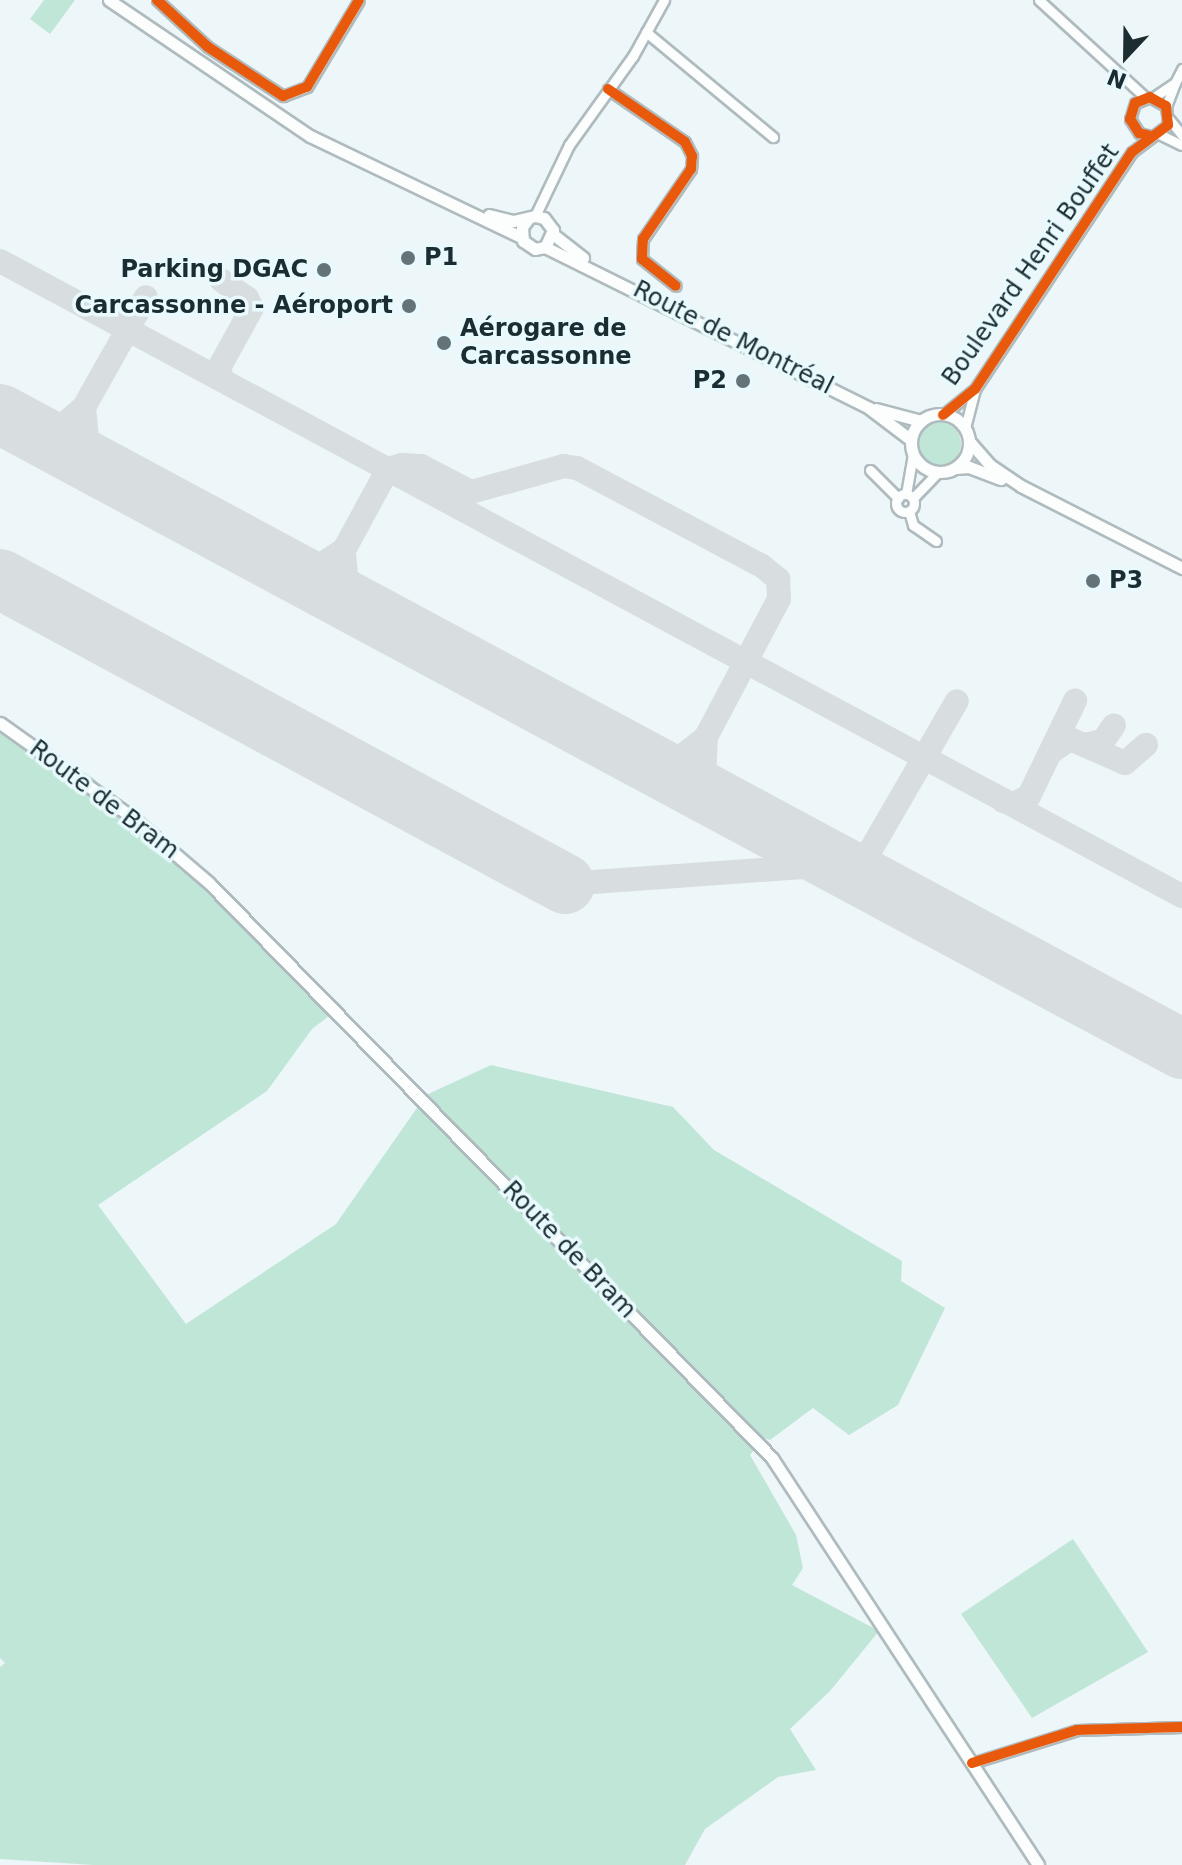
<!DOCTYPE html>
<html>
<head>
<meta charset="utf-8">
<style>
	body { margin:0 }
	#map { position:relative; width:1182px; height:1865px; overflow:hidden; background:#edf6f8; font-family:"DejaVu Sans",sans-serif }
	div>[style] { position:absolute }
	.green>* { inset:0; background:#c0e6d7 }
	.round { border-radius:50% }
	.taxiway>* { height:24px; margin:-12px; padding:0 12px; transform-origin:12px; border-radius:12px; background:#d8dedf }
	.runway>* { height:60px; margin:-30px; padding:0 30px; transform-origin:30px; border-radius:30px; background:#d8dedf }
	.roads { filter:drop-shadow(2px 0 #afbbbe) drop-shadow(-2px 0 #afbbbe) drop-shadow(0 2px #afbbbe) drop-shadow(0 -2px #afbbbe) }
	.minor>* { height:9px; margin:-4.5px; padding:0 4.5px; transform-origin:4.5px; border-radius:4.5px; background:#fcfefe }
	.minor>.ring { margin:-4.5px; padding:0; box-sizing:content-box; background:none; border:9px solid #fcfefe; border-radius:50% }
	.major>* { height:11px; margin:-5.5px; padding:0 5.5px; transform-origin:5.5px; border-radius:5.5px; background:#fcfefe }
	.major>.ring { margin:-5.5px; padding:0; box-sizing:content-box; background:none; border:11px solid #fcfefe; border-radius:50% }
	.cycleway>* { height:10px; margin:-5px; padding:0 5px; transform-origin:5px; border-radius:5px; background:#e8590c }
	.dots>* { width:22px; height:22px; translate:-50% -50%; box-sizing:border-box; border:4px solid #e8fafd; border-radius:50% }
	span { translate:-50% -50%; white-space:nowrap; text-align:center; line-height:1.15; -webkit-text-stroke:7px #e8fafd; paint-order:stroke }
	.poi-label { font-size:24px; color:#1b2d31; font-weight:700 }
	.left { translate:0 -50%; text-align:left }
	.right { translate:-100% -50%; text-align:right }
	.street-label { font-size:24px; color:#1b2d31 }
	.north { position:absolute; left:1086px; top:16px; width:80px; height:80px; -webkit-text-stroke:6px #e8fafd; paint-order:stroke; rotate:202deg; font-size:22px; font-weight:700; line-height:32px; text-align:center; color:#1b2d31 }
	.north::after { content:''; display:block; margin:auto; width:28px; height:36px; background:#1b2d31; clip-path:polygon(50% 0,100% 100%,50% 72%,0 100%) }
</style>
</head>
<body>
<div id="map">
	<div class="green">
		<i style="clip-path:polygon(44px 0,75px 0,50px 34px,30px 19px)"></i>
		<i class="round" style="left:917px;top:422px;width:44px;height:44px"></i>
		<i style="clip-path:polygon(0 716px,93px 778px,342px 1006px,312px 1029px,267px 1091px,98px 1205px,186px 1324px,336px 1224px,426px 1095px,491px 1065px,673px 1107px,714px 1150px,902px 1261px,901px 1281px,945px 1308px,898px 1405px,849px 1435px,813px 1408px,770px 1440px,764px 1438px,750px 1455px,796px 1535px,803px 1568px,792px 1585px,879px 1631px,830px 1691px,790px 1729px,816px 1770px,778px 1777px,705px 1829px,685px 1865px,93px 1865px,0 1859px,0 1667px,5px 1663px,0 1658px)"></i>
		<i style="clip-path:polygon(1073px 1539px,1148px 1652px,1032px 1718px,961px 1614px)"></i>
	</div>
	<div class="taxiway">
		<i style="left:0;top:261px;width:1342px;rotate:28.25deg"></i>
		<i style="left:221px;top:280px;width:32px;rotate:35deg"></i>
		<i style="left:247px;top:298px;width:11px;rotate:63deg"></i>
		<i style="left:252px;top:308px;width:68px;rotate:118.8deg"></i>
		<i style="left:219px;top:368px;width:11px;rotate:75deg"></i>
		<i style="left:84px;top:407px;width:42px;rotate:84.6deg"></i>
		<i style="left:88px;top:449px;width:33px;rotate:47deg"></i>
		<i style="left:22px;top:426px;width:40px"></i>
		<i style="left:62px;top:426px;width:29px;rotate:-41deg"></i>
		<i style="left:84px;top:407px;width:126px;rotate:-60.6deg"></i>
		<i style="left:286px;top:567px;width:33px;rotate:-2deg"></i>
		<i style="left:319px;top:566px;width:30px;rotate:-33deg"></i>
		<i style="left:363px;top:609px;width:26px;rotate:-127deg"></i>
		<i style="left:347px;top:588px;width:38px;rotate:-95deg"></i>
		<i style="left:344px;top:550px;width:92px;rotate:-61.5deg"></i>
		<i style="left:388px;top:469px;width:15px;rotate:-16deg"></i>
		<i style="left:402px;top:465px;width:19px;rotate:3deg"></i>
		<i style="left:421px;top:466px;width:56px;rotate:27.5deg"></i>
		<i style="left:471px;top:492px;width:97px;rotate:-15.6deg"></i>
		<i style="left:564px;top:466px;width:13px;rotate:9deg"></i>
		<i style="left:577px;top:468px;width:209px;rotate:27.9deg"></i>
		<i style="left:762px;top:566px;width:21px;rotate:39deg"></i>
		<i style="left:778px;top:579px;width:20px;rotate:87deg"></i>
		<i style="left:779px;top:599px;width:156px;rotate:117.9deg"></i>
		<i style="left:706px;top:737px;width:40px;rotate:141deg"></i>
		<i style="left:675px;top:762px;width:32px;rotate:-176deg"></i>
		<i style="left:706px;top:737px;width:37px;rotate:93deg"></i>
		<i style="left:704px;top:774px;width:35px;rotate:55deg"></i>
		<i style="left:1085px;top:745px;width:18px;rotate:-13deg"></i>
		<i style="left:1103px;top:741px;width:19px;rotate:-55deg"></i>
		<i style="left:1054px;top:750px;width:19px;rotate:-35deg"></i>
		<i style="left:1070px;top:739px;width:60px;rotate:23.6deg"></i>
		<i style="left:1125px;top:763px;width:28px;rotate:-41deg"></i>
		<i style="left:1003px;top:801px;width:11px;rotate:15deg"></i>
		<i style="left:1014px;top:804px;width:17px;rotate:-28deg"></i>
		<i style="left:1029px;top:796px;width:106px;rotate:-64.2deg"></i>
		<i style="left:870px;top:851px;width:18px;rotate:96deg"></i>
		<i style="left:868px;top:869px;width:20px;rotate:57deg"></i>
		<i style="left:565px;top:884px;width:294px;rotate:-4.1deg"></i>
		<i style="left:858px;top:863px;width:17px;rotate:-45deg"></i>
		<i style="left:870px;top:851px;width:173px;rotate:-59.9deg"></i>
	</div>
	<div class="runway">
		<i style="left:0;top:414px;width:1342px;rotate:28.25deg"></i>
		<i style="left:0;top:579px;width:642px;rotate:28.36deg"></i>
	</div>
	<div class="roads">
		<div class="minor">
			<i style="left:157px;top:0;width:69px;rotate:42.7deg"></i>
			<i style="left:208px;top:47px;width:90px;rotate:33.2deg"></i>
			<i style="left:283px;top:96px;width:26px;rotate:-21deg"></i>
			<i style="left:307px;top:87px;width:101px;rotate:-59.1deg"></i>
			<i style="left:1039px;top:0;width:144px;rotate:42.5deg"></i>
			<i style="left:646px;top:32px;width:165px;rotate:39.6deg"></i>
			<i style="left:1175px;top:83px;width:16px;rotate:-63deg"></i>
			<i style="left:608px;top:89px;width:93px;rotate:34.5deg"></i>
			<i style="left:685px;top:142px;width:16px;rotate:63deg"></i>
			<i style="left:692px;top:156px;width:13px;rotate:94deg"></i>
			<i style="left:691px;top:169px;width:85px;rotate:124.4deg"></i>
			<i style="left:643px;top:239px;width:20px;rotate:93deg"></i>
			<i style="left:642px;top:259px;width:43px;rotate:38.5deg"></i>
			<i style="left:1154px;top:97px;width:25px;rotate:-34deg"></i>
			<i style="left:1175px;top:83px;width:25px;rotate:111deg"></i>
			<i style="left:1169px;top:119px;width:21px;rotate:51deg"></i>
			<i style="left:1159px;top:134px;width:25px;rotate:26deg"></i>
			<i style="left:535px;top:216px;width:79px;rotate:-64.4deg"></i>
			<i style="left:569px;top:145px;width:110px;rotate:-54.3deg"></i>
			<i style="left:633px;top:56px;width:64px;rotate:-61deg"></i>
			<i style="left:943px;top:415px;width:41px;rotate:-39.1deg"></i>
			<i style="left:975px;top:389px;width:284px;rotate:-56.5deg"></i>
			<i style="left:1132px;top:152px;width:45px;rotate:-36.9deg"></i>
			<i style="left:1168px;top:125px;width:19px;rotate:-96deg"></i>
			<i style="left:1166px;top:106px;width:18px;rotate:-151deg"></i>
			<i style="left:1150px;top:97px;width:16px;rotate:158deg"></i>
			<i style="left:1135px;top:103px;width:17px;rotate:107deg"></i>
			<i style="left:1130px;top:119px;width:17px;rotate:57deg"></i>
			<i style="left:1139px;top:133px;width:12px;rotate:14deg"></i>
			<i style="left:965px;top:428px;width:40px;rotate:-75.6deg"></i>
			<i style="left:870px;top:470px;width:40px;rotate:45deg"></i>
			<i class="ring" style="left:896px;top:494px;width:9px;height:9px"></i>
			<i style="left:906px;top:494px;width:40px;rotate:-80deg"></i>
			<i style="left:913px;top:498px;width:36px;rotate:-46deg"></i>
			<i style="left:909px;top:511px;width:15px;rotate:74deg"></i>
			<i style="left:913px;top:525px;width:28px;rotate:35deg"></i>
			<i style="left:972px;top:1763px;width:110px;rotate:-17.4deg"></i>
			<i style="left:1077px;top:1730px;width:105px;rotate:-1.6deg"></i>
		</div>
		<div class="major">
			<i style="left:109px;top:0;width:243px;rotate:34.1deg"></i>
			<i style="left:310px;top:136px;width:234px;rotate:25.6deg"></i>
			<i style="left:489px;top:215px;width:25px;rotate:14deg"></i>
			<i style="left:513px;top:221px;width:23px;rotate:-13deg"></i>
			<i style="left:535px;top:216px;width:9px;rotate:13deg"></i>
			<i style="left:544px;top:218px;width:15px;rotate:53deg"></i>
			<i style="left:553px;top:230px;width:19px;rotate:115deg"></i>
			<i style="left:545px;top:247px;width:10px;rotate:169deg"></i>
			<i style="left:535px;top:249px;width:14px;rotate:-146deg"></i>
			<i style="left:523px;top:241px;width:14px;rotate:-94deg"></i>
			<i style="left:522px;top:227px;width:10px;rotate:-53deg"></i>
			<i style="left:554px;top:235px;width:37px;rotate:38deg"></i>
			<i style="left:545px;top:247px;width:362px;rotate:26.4deg"></i>
			<i style="left:869px;top:408px;width:53px;rotate:37.3deg"></i>
			<i style="left:876px;top:409px;width:47px;rotate:14.9deg"></i>
			<i class="ring" style="left:911px;top:414px;width:47px;height:47px"></i>
			<i style="left:969px;top:441px;width:32px;rotate:49deg"></i>
			<i style="left:990px;top:465px;width:37px;rotate:34deg"></i>
			<i style="left:1021px;top:486px;width:181px;rotate:27deg"></i>
			<i style="left:956px;top:468px;width:13px;rotate:-4deg"></i>
			<i style="left:969px;top:467px;width:34px;rotate:21deg"></i>
			<i style="left:0;top:723px;width:163px;rotate:35.5deg"></i>
			<i style="left:133px;top:818px;width:100px;rotate:40.5deg"></i>
			<i style="left:209px;top:883px;width:805px;rotate:45.6deg"></i>
			<i style="left:772px;top:1458px;width:486px;rotate:56.8deg"></i>
		</div>
	</div>
	<div class="cycleway">
		<i style="left:157px;top:0;width:69px;rotate:42.7deg"></i>
		<i style="left:208px;top:47px;width:90px;rotate:33.2deg"></i>
		<i style="left:283px;top:96px;width:26px;rotate:-21deg"></i>
		<i style="left:307px;top:87px;width:101px;rotate:-59.1deg"></i>
		<i style="left:608px;top:89px;width:93px;rotate:34.5deg"></i>
		<i style="left:685px;top:142px;width:16px;rotate:63deg"></i>
		<i style="left:692px;top:156px;width:13px;rotate:94deg"></i>
		<i style="left:691px;top:169px;width:85px;rotate:124.4deg"></i>
		<i style="left:643px;top:239px;width:20px;rotate:93deg"></i>
		<i style="left:642px;top:259px;width:43px;rotate:38.5deg"></i>
		<i style="left:943px;top:415px;width:41px;rotate:-39.1deg"></i>
		<i style="left:975px;top:389px;width:284px;rotate:-56.5deg"></i>
		<i style="left:1132px;top:152px;width:45px;rotate:-36.9deg"></i>
		<i style="left:1168px;top:125px;width:19px;rotate:-96deg"></i>
		<i style="left:1166px;top:106px;width:18px;rotate:-151deg"></i>
		<i style="left:1150px;top:97px;width:16px;rotate:158deg"></i>
		<i style="left:1135px;top:103px;width:17px;rotate:107deg"></i>
		<i style="left:1130px;top:119px;width:17px;rotate:57deg"></i>
		<i style="left:1139px;top:133px;width:12px;rotate:14deg"></i>
		<i style="left:972px;top:1763px;width:110px;rotate:-17.4deg"></i>
		<i style="left:1077px;top:1730px;width:105px;rotate:-1.6deg"></i>
	</div>
	<div class="dots">
		<i style="left:408px;top:258px;background:#647377"></i>
		<i style="left:324px;top:270px;background:#647377"></i>
		<i style="left:409px;top:306px;background:#647377"></i>
		<i style="left:444px;top:343px;background:#647377"></i>
		<i style="left:743px;top:381px;background:#647377"></i>
		<i style="left:1093px;top:581px;background:#647377"></i>
	</div>
	<div class="poi-label">
		<span class="left" style="left:424px;top:258px">P1</span>
		<span class="right" style="left:308px;top:270px">Parking DGAC</span>
		<span class="right" style="left:393px;top:306px">Carcassonne - Aéroport</span>
		<span class="left" style="left:460px;top:343px">Aérogare de<br>Carcassonne</span>
		<span class="right" style="left:727px;top:381px">P2</span>
		<span class="left" style="left:1109px;top:581px">P3</span>
	</div>
	<div class="street-label">
		<span style="left:1031px;top:265px;rotate:-55deg">Boulevard Henri Bouffet</span>
		<span style="left:733px;top:338px;rotate:27deg">Route de Montréal</span>
		<span style="left:104px;top:800px;rotate:37deg">Route de Bram</span>
		<span style="left:569px;top:1250px;rotate:46deg">Route de Bram</span>
	</div>
	<div class="north">N</div>
</div>
</body>
</html>
